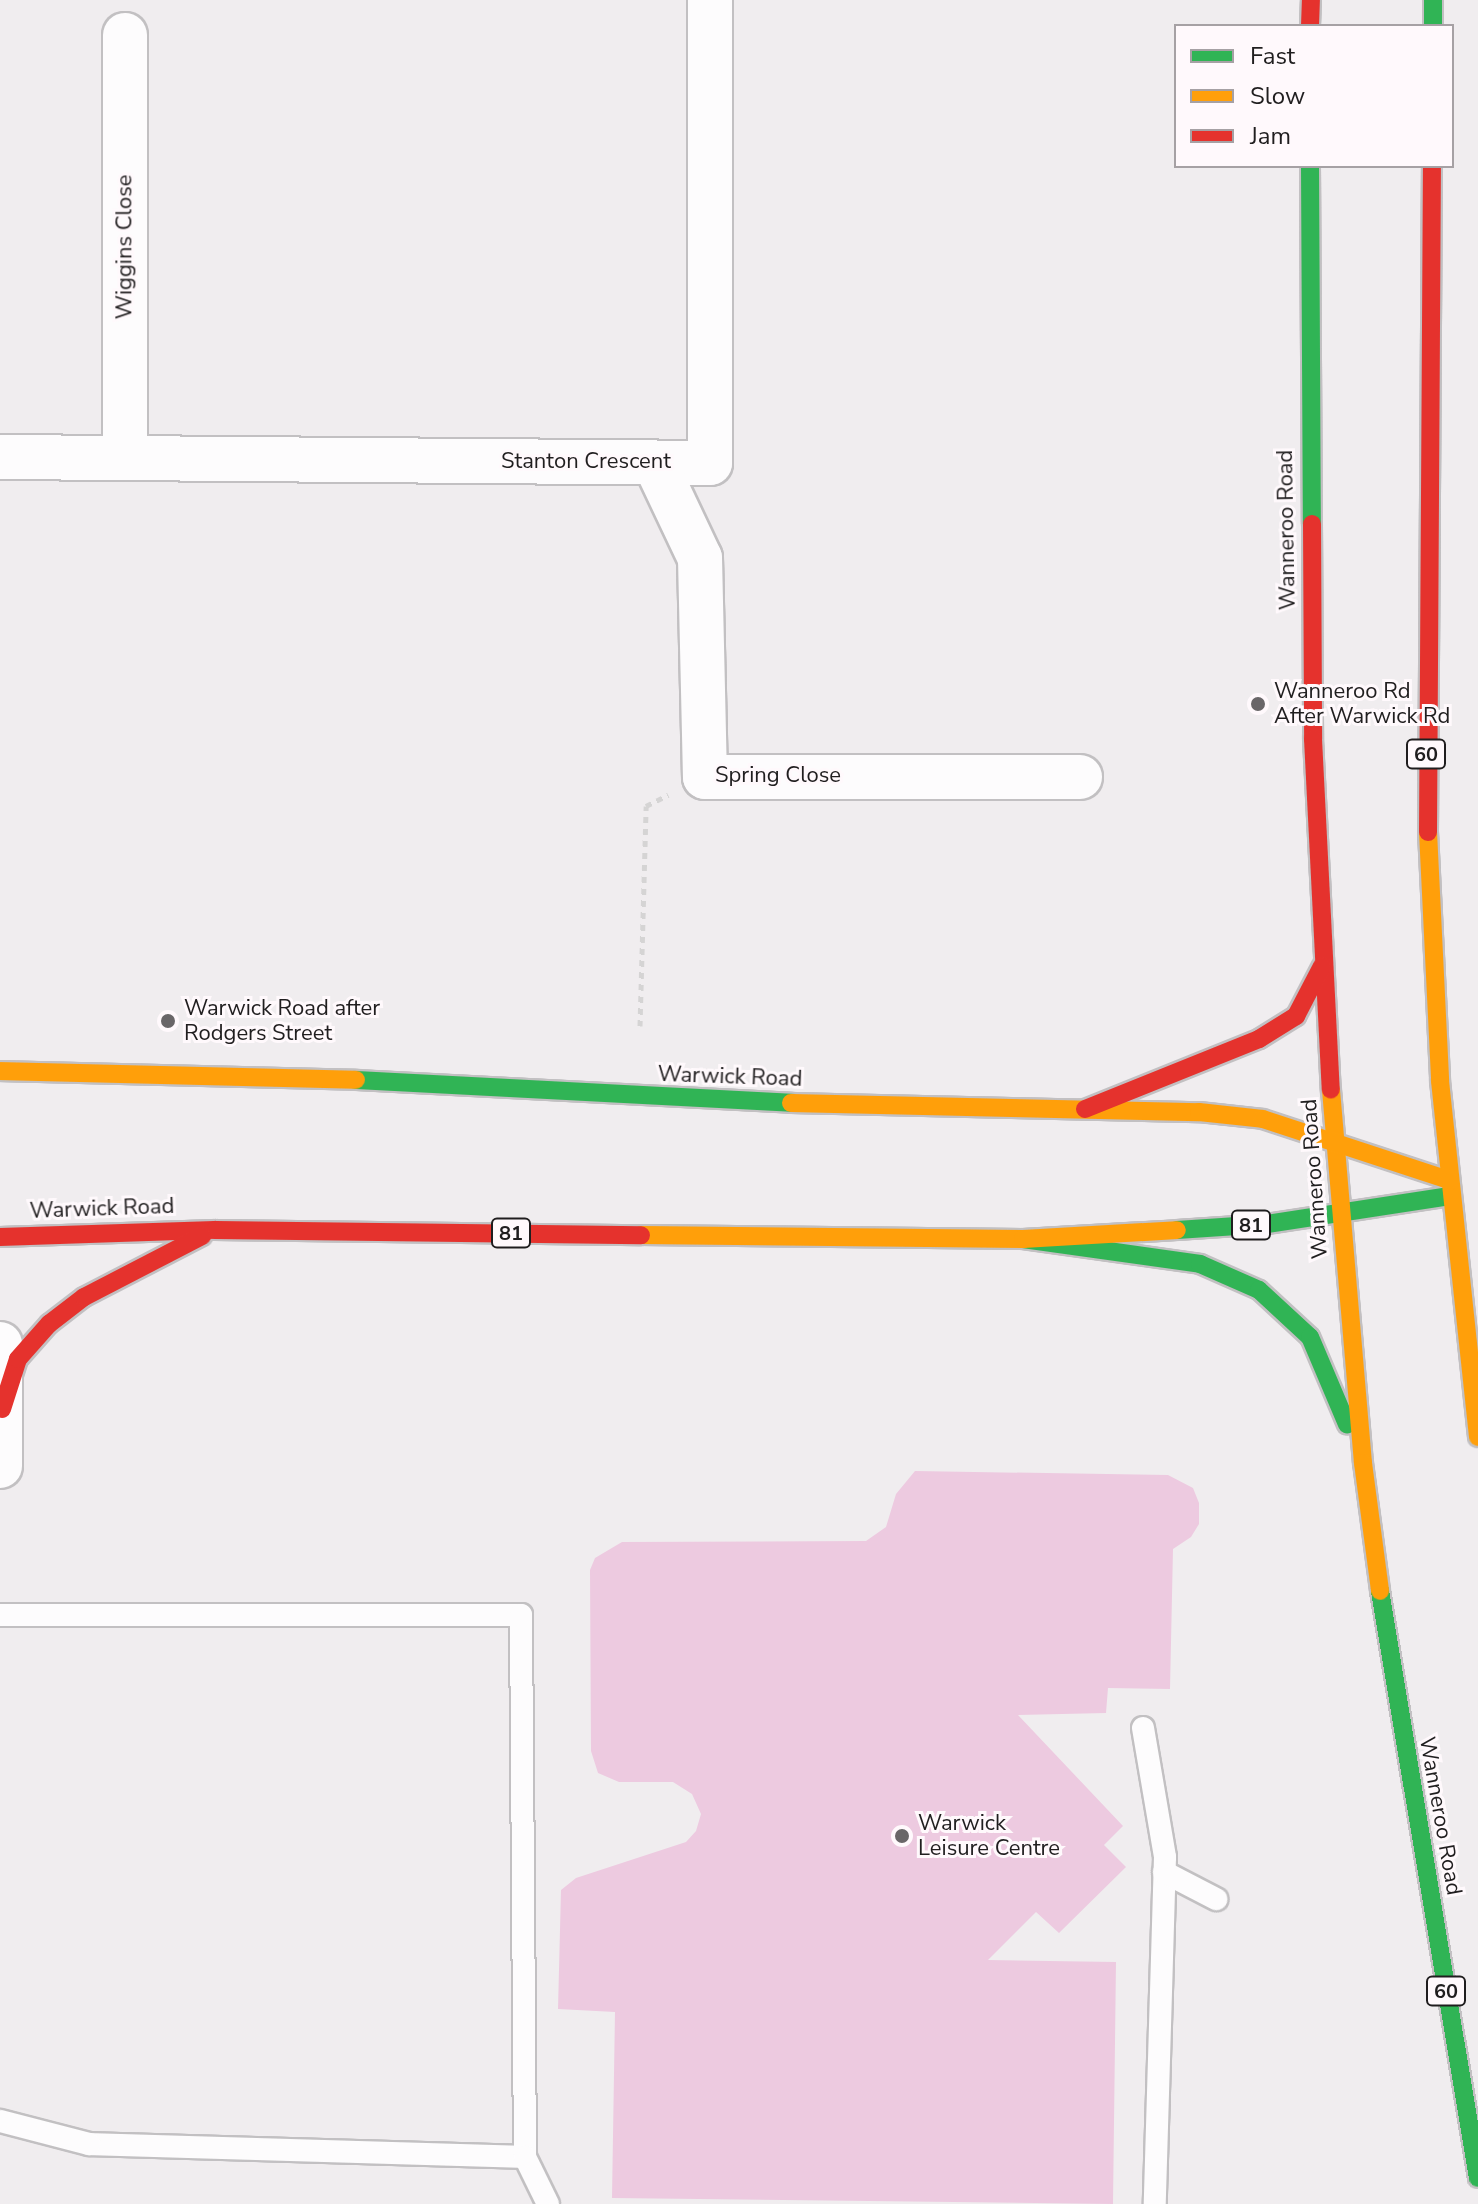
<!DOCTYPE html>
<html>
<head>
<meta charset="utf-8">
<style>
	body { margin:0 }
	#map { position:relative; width:1478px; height:2204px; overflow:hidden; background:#f0edef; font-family:"Nunito Sans",sans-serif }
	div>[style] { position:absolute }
	.green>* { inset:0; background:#edcae0 }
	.path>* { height:5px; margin-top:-2.5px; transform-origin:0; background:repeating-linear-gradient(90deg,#d5d4d4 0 6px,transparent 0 12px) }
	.roads { filter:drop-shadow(2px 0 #c2c0c2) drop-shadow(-2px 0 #c2c0c2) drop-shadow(0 2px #c2c0c2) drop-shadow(0 -2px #c2c0c2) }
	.lane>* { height:22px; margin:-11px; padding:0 11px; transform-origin:11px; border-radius:11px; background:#fdfcfd }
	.street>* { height:44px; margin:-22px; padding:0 22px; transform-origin:22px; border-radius:22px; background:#fdfcfd }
	.fast>* { height:18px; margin:-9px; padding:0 9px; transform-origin:9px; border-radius:9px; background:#30b455 }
	.slow>* { height:18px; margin:-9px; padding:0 9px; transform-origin:9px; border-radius:9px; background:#ff9f0a }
	.jam>* { height:18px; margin:-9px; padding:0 9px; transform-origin:9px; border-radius:9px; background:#e5322d }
	.dots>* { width:22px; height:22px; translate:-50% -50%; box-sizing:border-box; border:4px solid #fff9fc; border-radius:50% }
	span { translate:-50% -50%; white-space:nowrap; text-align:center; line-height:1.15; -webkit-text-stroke:6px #fff9fc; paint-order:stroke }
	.shield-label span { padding:2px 6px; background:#fff9fc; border:2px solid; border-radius:6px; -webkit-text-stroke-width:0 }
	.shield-label { font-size:20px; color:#201e1f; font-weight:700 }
	.street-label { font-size:22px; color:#201e1f }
	.poi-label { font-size:22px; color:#201e1f }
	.left { translate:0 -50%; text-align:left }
	.legend { position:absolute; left:1174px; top:24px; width:280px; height:144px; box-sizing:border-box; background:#fff9fc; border:2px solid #a6a1a4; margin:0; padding:10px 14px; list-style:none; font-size:24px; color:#201e1f }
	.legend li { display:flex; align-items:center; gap:16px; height:40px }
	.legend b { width:40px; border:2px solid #a6a1a4 }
</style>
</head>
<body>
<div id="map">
	<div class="green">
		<i style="clip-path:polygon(915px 1471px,1168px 1475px,1193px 1488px,1199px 1503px,1199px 1524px,1191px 1537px,1173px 1549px,1170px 1689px,1108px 1688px,1106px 1713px,1018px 1715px,1123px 1826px,1104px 1845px,1126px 1867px,1059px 1933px,1036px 1912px,988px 1960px,1116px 1962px,1113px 2204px,612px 2198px,615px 2012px,558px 2009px,561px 1890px,576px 1878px,686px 1842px,696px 1831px,701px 1814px,692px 1794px,673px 1782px,619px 1782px,598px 1773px,591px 1751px,590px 1570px,595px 1558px,622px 1542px,866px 1541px,886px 1527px,896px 1494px)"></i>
	</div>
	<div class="path">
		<i style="left:640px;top:1026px;width:220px;rotate:-88.4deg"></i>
		<i style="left:646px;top:806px;width:25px;rotate:-27deg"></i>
	</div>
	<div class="roads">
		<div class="lane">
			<i style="left:0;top:1615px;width:521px"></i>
			<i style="left:521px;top:1615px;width:542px;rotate:89.58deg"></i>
			<i style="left:525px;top:2157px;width:436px;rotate:-178.3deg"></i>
			<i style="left:89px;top:2144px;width:92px;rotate:-165.5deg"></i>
			<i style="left:1143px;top:1728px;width:131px;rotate:80.3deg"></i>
			<i style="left:1165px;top:1857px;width:347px;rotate:91.7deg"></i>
			<i style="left:1164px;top:1872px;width:59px;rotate:27.4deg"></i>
			<i style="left:525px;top:2157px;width:52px;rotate:63.9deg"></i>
		</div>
		<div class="street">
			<i style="left:125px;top:35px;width:423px;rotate:90deg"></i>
			<i style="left:0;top:457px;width:710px;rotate:0.48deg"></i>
			<i style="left:710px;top:463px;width:463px;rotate:-90deg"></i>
			<i style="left:655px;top:463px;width:105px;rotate:64.7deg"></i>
			<i style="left:700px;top:558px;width:219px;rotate:88.7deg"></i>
			<i style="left:705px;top:777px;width:375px"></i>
			<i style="left:0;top:1344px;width:122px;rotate:90deg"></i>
		</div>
		<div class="fast">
			<i style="left:1433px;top:0;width:26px;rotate:90deg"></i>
			<i style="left:1310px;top:166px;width:358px;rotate:89.7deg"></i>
			<i style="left:356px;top:1080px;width:436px;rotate:3deg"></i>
			<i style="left:1177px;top:1230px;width:90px;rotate:-3.8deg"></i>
			<i style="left:1267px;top:1224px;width:185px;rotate:-8.7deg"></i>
			<i style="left:1023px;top:1239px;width:179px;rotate:8deg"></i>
			<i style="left:1200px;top:1264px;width:64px;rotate:23.8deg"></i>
			<i style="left:1259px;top:1290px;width:69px;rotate:42.7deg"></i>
			<i style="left:1310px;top:1337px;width:95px;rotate:67deg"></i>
			<i style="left:1380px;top:1591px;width:595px;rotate:80.52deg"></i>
		</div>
		<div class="slow">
			<i style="left:1428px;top:832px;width:249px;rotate:87.2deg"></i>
			<i style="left:1440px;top:1081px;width:358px;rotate:83.9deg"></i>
			<i style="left:0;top:1071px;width:356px;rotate:1.4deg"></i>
			<i style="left:1331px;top:1090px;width:374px;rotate:85.1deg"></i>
			<i style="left:1363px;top:1463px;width:129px;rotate:82.4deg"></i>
			<i style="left:791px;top:1103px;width:408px;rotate:1.3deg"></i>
			<i style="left:1199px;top:1112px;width:64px;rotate:6.2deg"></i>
			<i style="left:1263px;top:1119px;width:196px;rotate:18.2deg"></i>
			<i style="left:641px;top:1235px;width:382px;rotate:0.6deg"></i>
			<i style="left:1023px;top:1239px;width:154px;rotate:-3.3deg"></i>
		</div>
		<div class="jam">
			<i style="left:1310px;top:26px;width:26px;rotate:-88deg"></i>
			<i style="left:1312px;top:524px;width:215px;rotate:89.7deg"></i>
			<i style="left:1313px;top:739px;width:351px;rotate:87.1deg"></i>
			<i style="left:1428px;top:832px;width:666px;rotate:-89.66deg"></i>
			<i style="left:1085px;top:1109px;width:188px;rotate:-21.9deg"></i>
			<i style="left:1259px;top:1039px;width:44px;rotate:-31.9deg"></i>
			<i style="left:1296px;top:1016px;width:56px;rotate:-62.5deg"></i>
			<i style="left:0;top:1237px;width:215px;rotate:-1.9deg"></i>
			<i style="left:215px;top:1230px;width:426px;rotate:0.7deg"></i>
			<i style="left:2px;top:1409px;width:52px;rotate:-72.3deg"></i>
			<i style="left:18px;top:1359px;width:47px;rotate:-48.5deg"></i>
			<i style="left:49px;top:1324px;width:44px;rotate:-37.6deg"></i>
			<i style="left:84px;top:1297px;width:133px;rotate:-27.3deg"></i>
		</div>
	</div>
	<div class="dots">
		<i style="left:1258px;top:704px;background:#696668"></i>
		<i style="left:168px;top:1021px;background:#696668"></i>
		<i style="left:902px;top:1836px;background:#696668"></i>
	</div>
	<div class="shield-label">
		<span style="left:1426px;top:754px">60</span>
		<span style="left:1251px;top:1225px">81</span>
		<span style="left:511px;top:1233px">81</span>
		<span style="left:1446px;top:1991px">60</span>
	</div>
	<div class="street-label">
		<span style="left:125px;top:247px;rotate:-90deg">Wiggins Close</span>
		<span style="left:586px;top:462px">Stanton Crescent</span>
		<span style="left:1287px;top:530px;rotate:-91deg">Wanneroo Road</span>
		<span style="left:778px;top:776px">Spring Close</span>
		<span style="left:730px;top:1077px;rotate:2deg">Warwick Road</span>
		<span style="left:1315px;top:1179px;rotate:-94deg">Wanneroo Road</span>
		<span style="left:102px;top:1209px;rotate:-2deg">Warwick Road</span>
		<span style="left:1440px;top:1816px;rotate:80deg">Wanneroo Road</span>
	</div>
	<div class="poi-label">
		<span class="left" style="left:1274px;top:704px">Wanneroo Rd<br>After Warwick Rd</span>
		<span class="left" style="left:184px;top:1021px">Warwick Road after<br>Rodgers Street</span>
		<span class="left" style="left:918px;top:1836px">Warwick<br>Leisure Centre</span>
	</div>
	<ul class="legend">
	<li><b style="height:10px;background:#30b455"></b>Fast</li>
	<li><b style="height:10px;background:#ff9f0a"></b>Slow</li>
	<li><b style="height:10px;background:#e5322d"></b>Jam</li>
	</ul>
</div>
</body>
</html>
